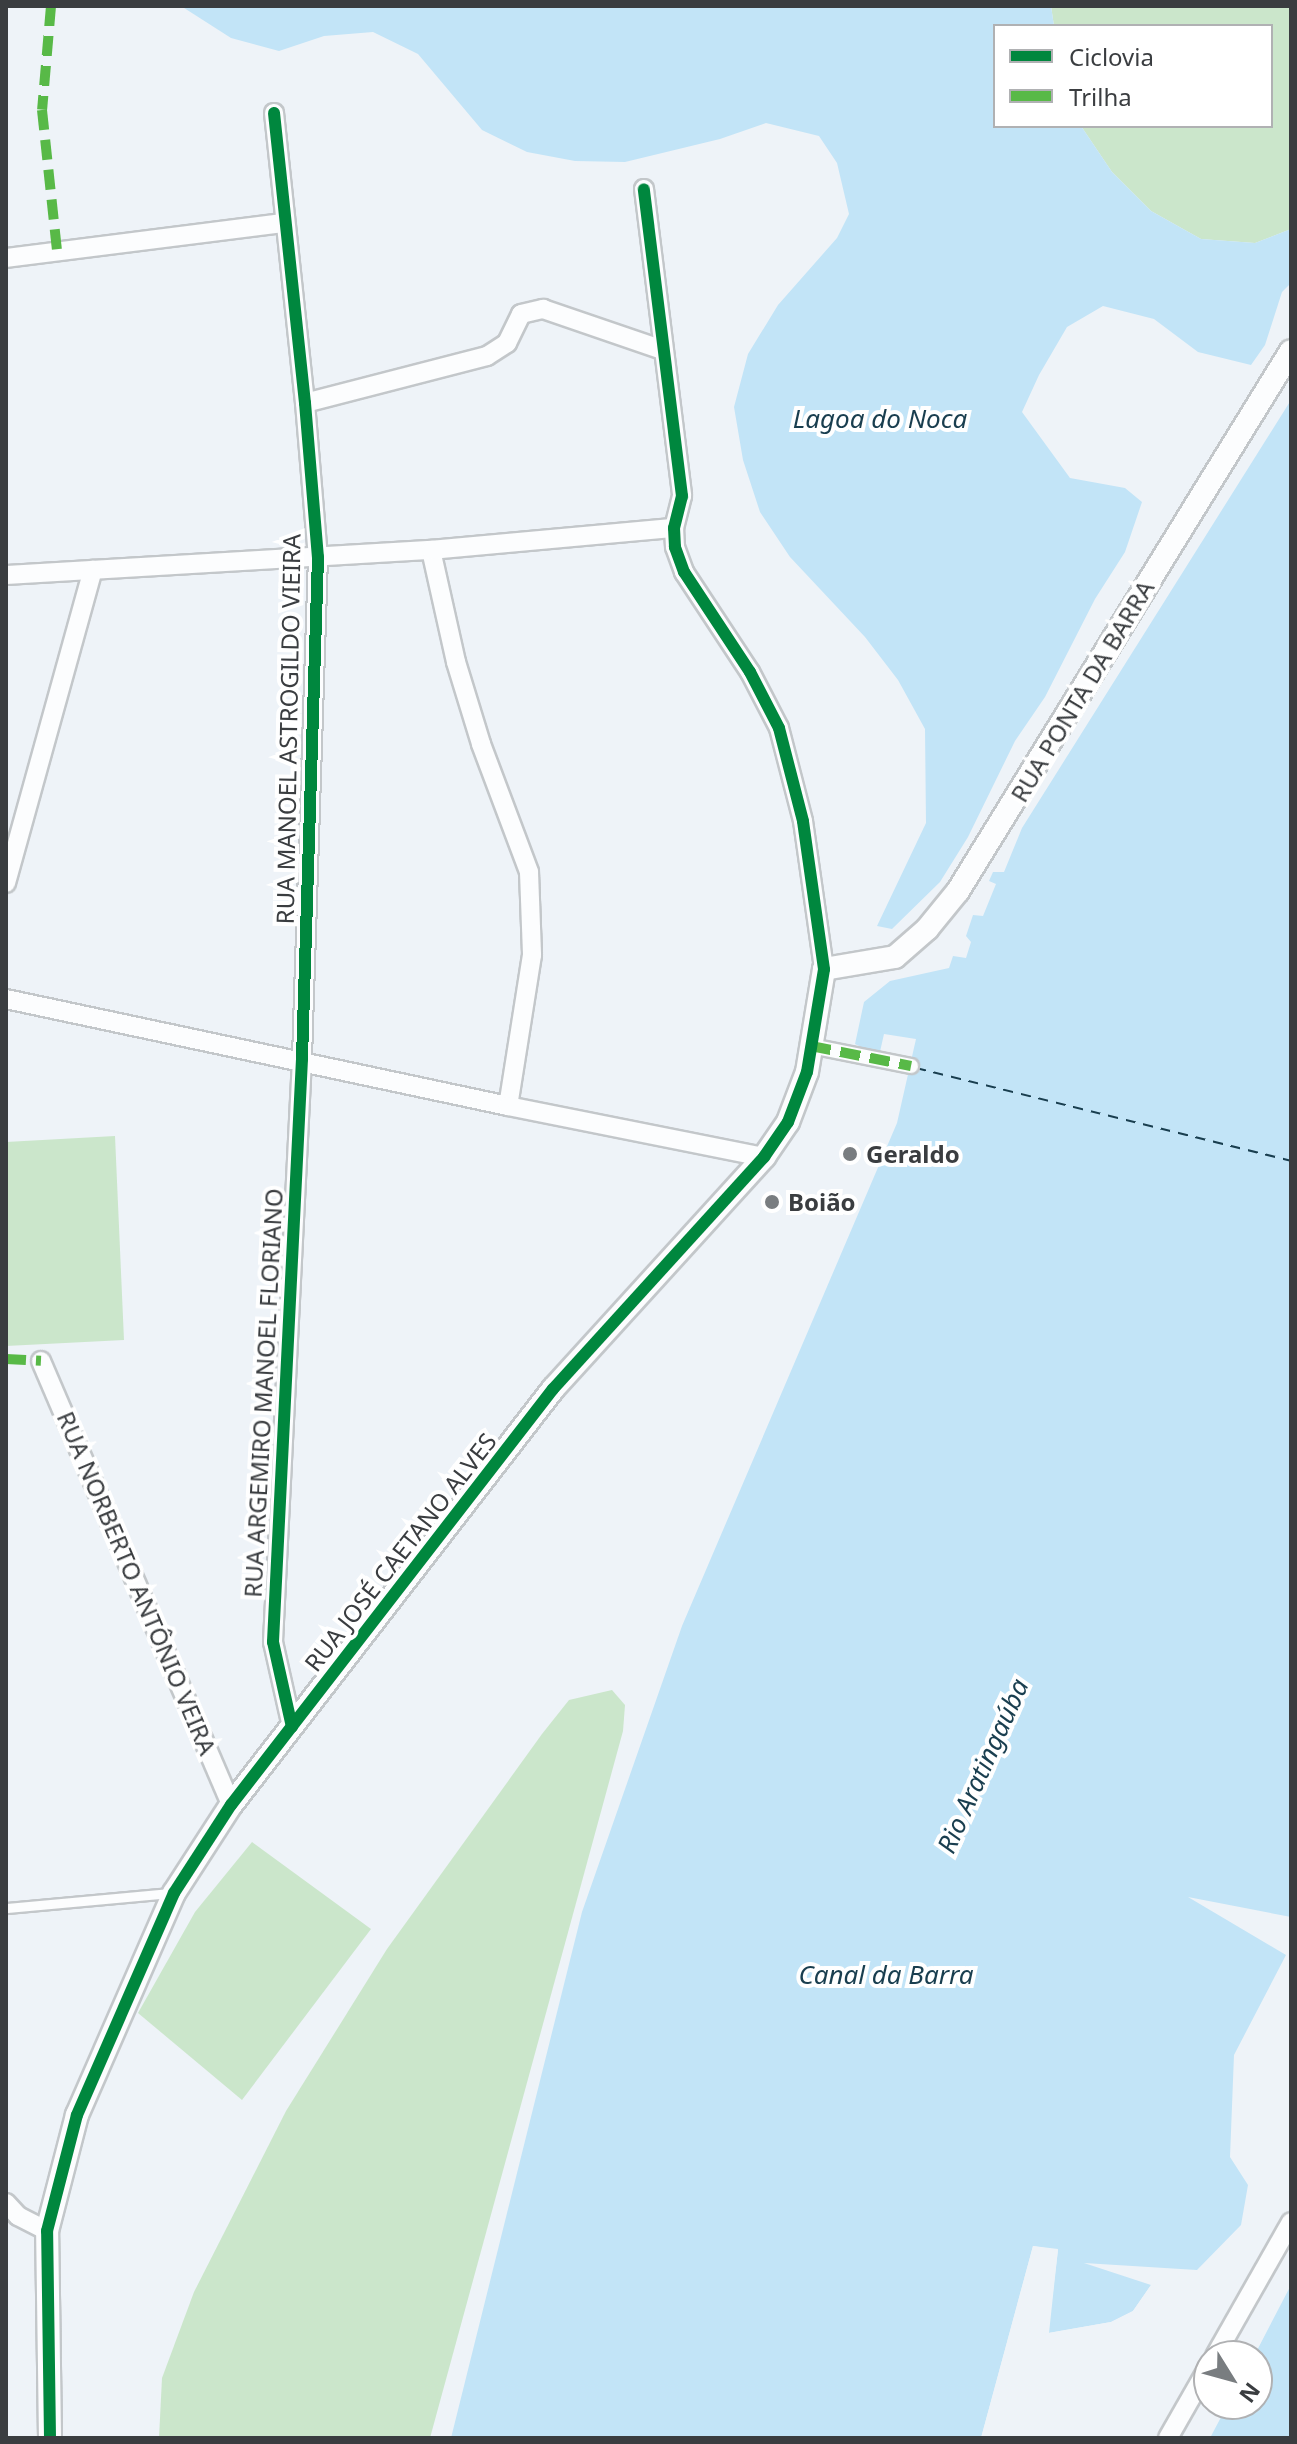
<!DOCTYPE html>
<html>
<head>
<meta charset="utf-8">
<style>
	body { margin:0 }
	#map { position:relative; width:1297px; height:2444px; overflow:hidden; background:#eef3f8; font-family:"Noto Sans",sans-serif }
	div>[style] { position:absolute }
	.green>* { inset:0; background:#cbe6cb }
	.water>* { inset:0; background:#c2e4f7 }
	.pier>* { inset:0; background:#eef3f8 }
	.ferry>* { height:2px; margin-top:-1px; transform-origin:0; background:repeating-linear-gradient(90deg,#193e4f 0 10px,transparent 0 18px) }
	.roads { filter:drop-shadow(2px 0 #c3c7ca) drop-shadow(-2px 0 #c3c7ca) drop-shadow(0 2px #c3c7ca) drop-shadow(0 -2px #c3c7ca) }
	.service>* { height:9px; margin:-4.5px; padding:0 4.5px; transform-origin:4.5px; border-radius:4.5px; background:#fcfdfe }
	.pedestrian>* { height:14px; margin:-7px; padding:0 7px; transform-origin:7px; border-radius:7px; background:#fcfdfe }
	.minor>* { height:18px; margin:-9px; padding:0 9px; transform-origin:9px; border-radius:9px; background:#fcfdfe }
	.tertiary>* { height:22px; margin:-11px; padding:0 11px; transform-origin:11px; border-radius:11px; background:#fcfdfe }
	.quiet>* { height:10px; margin-top:-5px; transform-origin:0; background:repeating-linear-gradient(90deg,#58b947 0 20px,transparent 0 30px) }
	.cycleway>* { height:12px; margin:-6px; padding:0 6px; transform-origin:6px; border-radius:6px; background:#00873e }
	.dots>* { width:22px; height:22px; translate:-50% -50%; box-sizing:border-box; border:4px solid #fff; border-radius:50% }
	span { translate:-50% -50%; white-space:nowrap; text-align:center; line-height:1.15; -webkit-text-stroke:8px #fff; paint-order:stroke }
	.street-label { font-size:24px; color:#3a3d40 }
	.poi-label { font-size:24px; color:#3a3d40; font-weight:700 }
	.left { translate:0 -50%; text-align:left }
	.water-label { font-size:26px; color:#193e4f; font-style:italic }
	.frame { position:absolute; inset:0; border:8px solid #3a3d40; pointer-events:none }
	.legend { position:absolute; left:993px; top:24px; width:280px; height:104px; box-sizing:border-box; background:#fff; border:2px solid #b0b1b3; margin:0; padding:10px 14px; list-style:none; font-size:24px; color:#3a3d40 }
	.legend li { display:flex; align-items:center; gap:16px; height:40px }
	.legend b { width:40px; border:2px solid #b0b1b3 }
	.north { position:absolute; left:1193px; top:2340px; width:80px; height:80px; box-sizing:border-box; background:#fff; border:2px solid #b0b1b3; border-radius:50%; rotate:127deg; font-size:22px; font-weight:700; line-height:32px; text-align:center; color:#3a3d40 }
	.north::after { content:''; display:block; margin:auto; width:28px; height:36px; background:#797d80; clip-path:polygon(50% 0,100% 100%,50% 72%,0 100%) }
</style>
</head>
<body>
<div id="map">
	<div class="green">
		<i style="clip-path:polygon(1051px 6px,1291px 6px,1291px 229px,1255px 243px,1201px 239px,1151px 211px,1112px 172px,1081px 126px,1271px 126px,1271px 26px,1054px 26px)"></i>
		<i style="clip-path:polygon(115px 1136px,124px 1340px,6px 1346px,6px 1142px)"></i>
		<i style="clip-path:polygon(612px 1690px,625px 1705px,623px 1731px,430px 2438px,159px 2438px,162px 2378px,194px 2292px,286px 2111px,387px 1949px,542px 1734px,569px 1700px)"></i>
		<i style="clip-path:polygon(252px 1842px,371px 1929px,242px 2100px,138px 2013px,195px 1912px)"></i>
	</div>
	<div class="water">
		<i style="clip-path:polygon(181px 6px,1051px 6px,1054px 26px,995px 26px,995px 126px,1081px 126px,1112px 172px,1151px 211px,1201px 239px,1255px 243px,1291px 229px,1291px 283px,1282px 292px,1265px 345px,1251px 365px,1198px 352px,1154px 319px,1103px 306px,1067px 327px,1039px 375px,1022px 412px,1070px 478px,1125px 488px,1142px 502px,1125px 552px,1095px 599px,1045px 697px,1015px 741px,968px 837px,940px 882px,892px 929px,877px 926px,926px 823px,925px 729px,898px 680px,865px 637px,790px 557px,760px 512px,743px 460px,734px 407px,748px 354px,778px 305px,837px 238px,849px 214px,837px 163px,819px 136px,766px 123px,720px 139px,625px 162px,575px 161px,527px 152px,482px 130px,418px 54px,373px 32px,324px 36px,279px 51px,231px 38px)"></i>
		<i style="clip-path:polygon(1291px 400px,1291px 1917px,1188px 1897px,1286px 1955px,1234px 2055px,1230px 2157px,1248px 2185px,1241px 2225px,1197px 2270px,1084px 2263px,1151px 2285px,1133px 2311px,1111px 2322px,1048px 2333px,1058px 2250px,1033px 2246px,981px 2438px,451px 2438px,582px 1912px,682px 1626px,897px 1123px,916px 1039px,884px 1034px,879px 1056px,855px 1044px,864px 1002px,890px 981px,949px 968px,953px 956px,966px 958px,971px 942px,966px 936px,973px 915px,983px 916px,996px 884px,989px 881px,993px 872px,1004px 872px,1022px 828px)"></i>
		<i style="clip-path:polygon(1291px 2285px,1291px 2438px,1210px 2438px,1228px 2404px,1257px 2404px,1257px 2356px,1254px 2356px)"></i>
	</div>
	<div class="pier">
		<i style="clip-path:polygon(1033px 2246px,1058px 2249px,1049px 2333px,1111px 2322px,1133px 2311px,1151px 2285px,1155px 2287px,1136px 2314px,1112px 2326px,1047px 2337px,1044px 2333px,1054px 2253px,1036px 2250px,997px 2396px,985px 2438px,981px 2438px)"></i>
		<i style="clip-path:polygon(1291px 2281px,1254px 2356px,1250px 2356px,1287px 2283px)"></i>
	</div>
	<div class="ferry">
		<i style="left:916px;top:1068px;width:386px;rotate:13.9deg"></i>
	</div>
	<div class="roads">
		<div class="service">
			<i style="left:6px;top:1908px;width:166px;rotate:-5.2deg"></i>
		</div>
		<div class="pedestrian">
			<i style="left:811px;top:1046px;width:102px;rotate:11.3deg"></i>
		</div>
		<div class="minor">
			<i style="left:274px;top:113px;width:292px;rotate:83.9deg"></i>
			<i style="left:305px;top:403px;width:155px;rotate:85.2deg"></i>
			<i style="left:318px;top:557px;width:502px;rotate:91.83deg"></i>
			<i style="left:302px;top:1059px;width:584px;rotate:92.85deg"></i>
			<i style="left:273px;top:1642px;width:87px;rotate:77.4deg"></i>
			<i style="left:644px;top:189px;width:309px;rotate:82.9deg"></i>
			<i style="left:682px;top:496px;width:33px;rotate:104deg"></i>
			<i style="left:674px;top:528px;width:19px;rotate:87deg"></i>
			<i style="left:675px;top:547px;width:27px;rotate:70deg"></i>
			<i style="left:684px;top:572px;width:120px;rotate:56.6deg"></i>
			<i style="left:750px;top:672px;width:63px;rotate:62.6deg"></i>
			<i style="left:779px;top:728px;width:96px;rotate:75.5deg"></i>
			<i style="left:803px;top:821px;width:149px;rotate:81.9deg"></i>
			<i style="left:6px;top:258px;width:280px;rotate:-7.2deg"></i>
			<i style="left:305px;top:403px;width:188px;rotate:-14.5deg"></i>
			<i style="left:487px;top:356px;width:24px;rotate:-33deg"></i>
			<i style="left:507px;top:343px;width:32px;rotate:-64deg"></i>
			<i style="left:521px;top:314px;width:23px;rotate:-13deg"></i>
			<i style="left:543px;top:309px;width:127px;rotate:18.9deg"></i>
			<i style="left:431px;top:550px;width:115px;rotate:77.4deg"></i>
			<i style="left:456px;top:662px;width:86px;rotate:73deg"></i>
			<i style="left:481px;top:744px;width:137px;rotate:69.4deg"></i>
			<i style="left:529px;top:872px;width:83px;rotate:87.9deg"></i>
			<i style="left:532px;top:955px;width:153px;rotate:99deg"></i>
			<i style="left:6px;top:575px;width:426px;rotate:-3.4deg"></i>
			<i style="left:431px;top:550px;width:244px;rotate:-5.2deg"></i>
			<i style="left:6px;top:883px;width:325px;rotate:-74.5deg"></i>
			<i style="left:6px;top:999px;width:513px;rotate:12.03deg"></i>
			<i style="left:508px;top:1106px;width:261px;rotate:11.3deg"></i>
			<i style="left:41px;top:1361px;width:483px;rotate:66.8deg"></i>
			<i style="left:6px;top:2203px;width:18px;rotate:47deg"></i>
			<i style="left:18px;top:2216px;width:33px;rotate:27deg"></i>
			<i style="left:1215px;top:2356px;width:154px;rotate:-60.4deg"></i>
			<i style="left:1168px;top:2438px;width:83px;rotate:-60.3deg"></i>
		</div>
		<div class="tertiary">
			<i style="left:50px;top:2438px;width:207px;rotate:-90.8deg"></i>
			<i style="left:47px;top:2231px;width:120px;rotate:-75.5deg"></i>
			<i style="left:77px;top:2115px;width:242px;rotate:-66.4deg"></i>
			<i style="left:174px;top:1893px;width:105px;rotate:-57.1deg"></i>
			<i style="left:231px;top:1805px;width:526px;rotate:-52.26deg"></i>
			<i style="left:553px;top:1389px;width:314px;rotate:-47.7deg"></i>
			<i style="left:764px;top:1157px;width:42px;rotate:-55.6deg"></i>
			<i style="left:788px;top:1122px;width:53px;rotate:-69.2deg"></i>
			<i style="left:807px;top:1072px;width:104px;rotate:-80.6deg"></i>
			<i style="left:824px;top:969px;width:72px;rotate:-9.6deg"></i>
			<i style="left:895px;top:957px;width:43px;rotate:-41.2deg"></i>
			<i style="left:927px;top:929px;width:49px;rotate:-50.8deg"></i>
			<i style="left:958px;top:891px;width:634px;rotate:-58.34deg"></i>
		</div>
	</div>
	<div class="quiet">
		<i style="left:51px;top:6px;width:104px;rotate:94.9deg"></i>
		<i style="left:42px;top:110px;width:142px;rotate:83.9deg"></i>
		<i style="left:811px;top:1046px;width:102px;rotate:11.3deg"></i>
		<i style="left:6px;top:1359px;width:35px;rotate:3deg"></i>
	</div>
	<div class="cycleway">
		<i style="left:274px;top:113px;width:292px;rotate:83.9deg"></i>
		<i style="left:305px;top:403px;width:155px;rotate:85.2deg"></i>
		<i style="left:318px;top:557px;width:502px;rotate:91.83deg"></i>
		<i style="left:302px;top:1059px;width:584px;rotate:92.85deg"></i>
		<i style="left:273px;top:1642px;width:87px;rotate:77.4deg"></i>
		<i style="left:50px;top:2438px;width:207px;rotate:-90.8deg"></i>
		<i style="left:47px;top:2231px;width:120px;rotate:-75.5deg"></i>
		<i style="left:77px;top:2115px;width:242px;rotate:-66.4deg"></i>
		<i style="left:174px;top:1893px;width:105px;rotate:-57.1deg"></i>
		<i style="left:231px;top:1805px;width:526px;rotate:-52.26deg"></i>
		<i style="left:553px;top:1389px;width:314px;rotate:-47.7deg"></i>
		<i style="left:764px;top:1157px;width:42px;rotate:-55.6deg"></i>
		<i style="left:788px;top:1122px;width:53px;rotate:-69.2deg"></i>
		<i style="left:807px;top:1072px;width:104px;rotate:-80.6deg"></i>
		<i style="left:824px;top:969px;width:149px;rotate:-98.1deg"></i>
		<i style="left:803px;top:821px;width:96px;rotate:-104.5deg"></i>
		<i style="left:779px;top:728px;width:63px;rotate:-117.4deg"></i>
		<i style="left:750px;top:672px;width:120px;rotate:-123.4deg"></i>
		<i style="left:684px;top:572px;width:27px;rotate:-110deg"></i>
		<i style="left:675px;top:547px;width:19px;rotate:-93deg"></i>
		<i style="left:674px;top:528px;width:33px;rotate:-76deg"></i>
		<i style="left:682px;top:496px;width:309px;rotate:-97.1deg"></i>
	</div>
	<div class="dots">
		<i style="left:850px;top:1154px;background:#797d80"></i>
		<i style="left:772px;top:1202px;background:#797d80"></i>
	</div>
	<div class="street-label">
		<span style="left:1082px;top:691px;rotate:-59deg">RUA PONTA DA BARRA</span>
		<span style="left:288px;top:729px;rotate:-89deg">RUA MANOEL ASTROGILDO VIEIRA</span>
		<span style="left:263px;top:1393px;rotate:-87deg">RUA ARGEMIRO MANOEL FLORIANO</span>
		<span style="left:400px;top:1552px;rotate:-52deg">RUA JOSÉ CAETANO ALVES</span>
		<span style="left:137px;top:1583px;rotate:67deg">RUA NORBERTO ANTÔNIO VEIRA</span>
	</div>
	<div class="poi-label">
		<span class="left" style="left:866px;top:1154px">Geraldo</span>
		<span class="left" style="left:788px;top:1202px">Boião</span>
	</div>
	<div class="water-label">
		<span style="left:880px;top:419px">Lagoa do Noca</span>
		<span style="left:983px;top:1766px;rotate:-66deg">Rio Aratingaúba</span>
		<span style="left:886px;top:1975px">Canal da Barra</span>
	</div>
	<div class="frame"></div>
	<ul class="legend">
	<li><b style="height:10px;background:#00873e"></b>Ciclovia</li>
	<li><b style="height:10px;background:#58b947"></b>Trilha</li>
	</ul>
	<div class="north">N</div>
</div>
</body>
</html>
